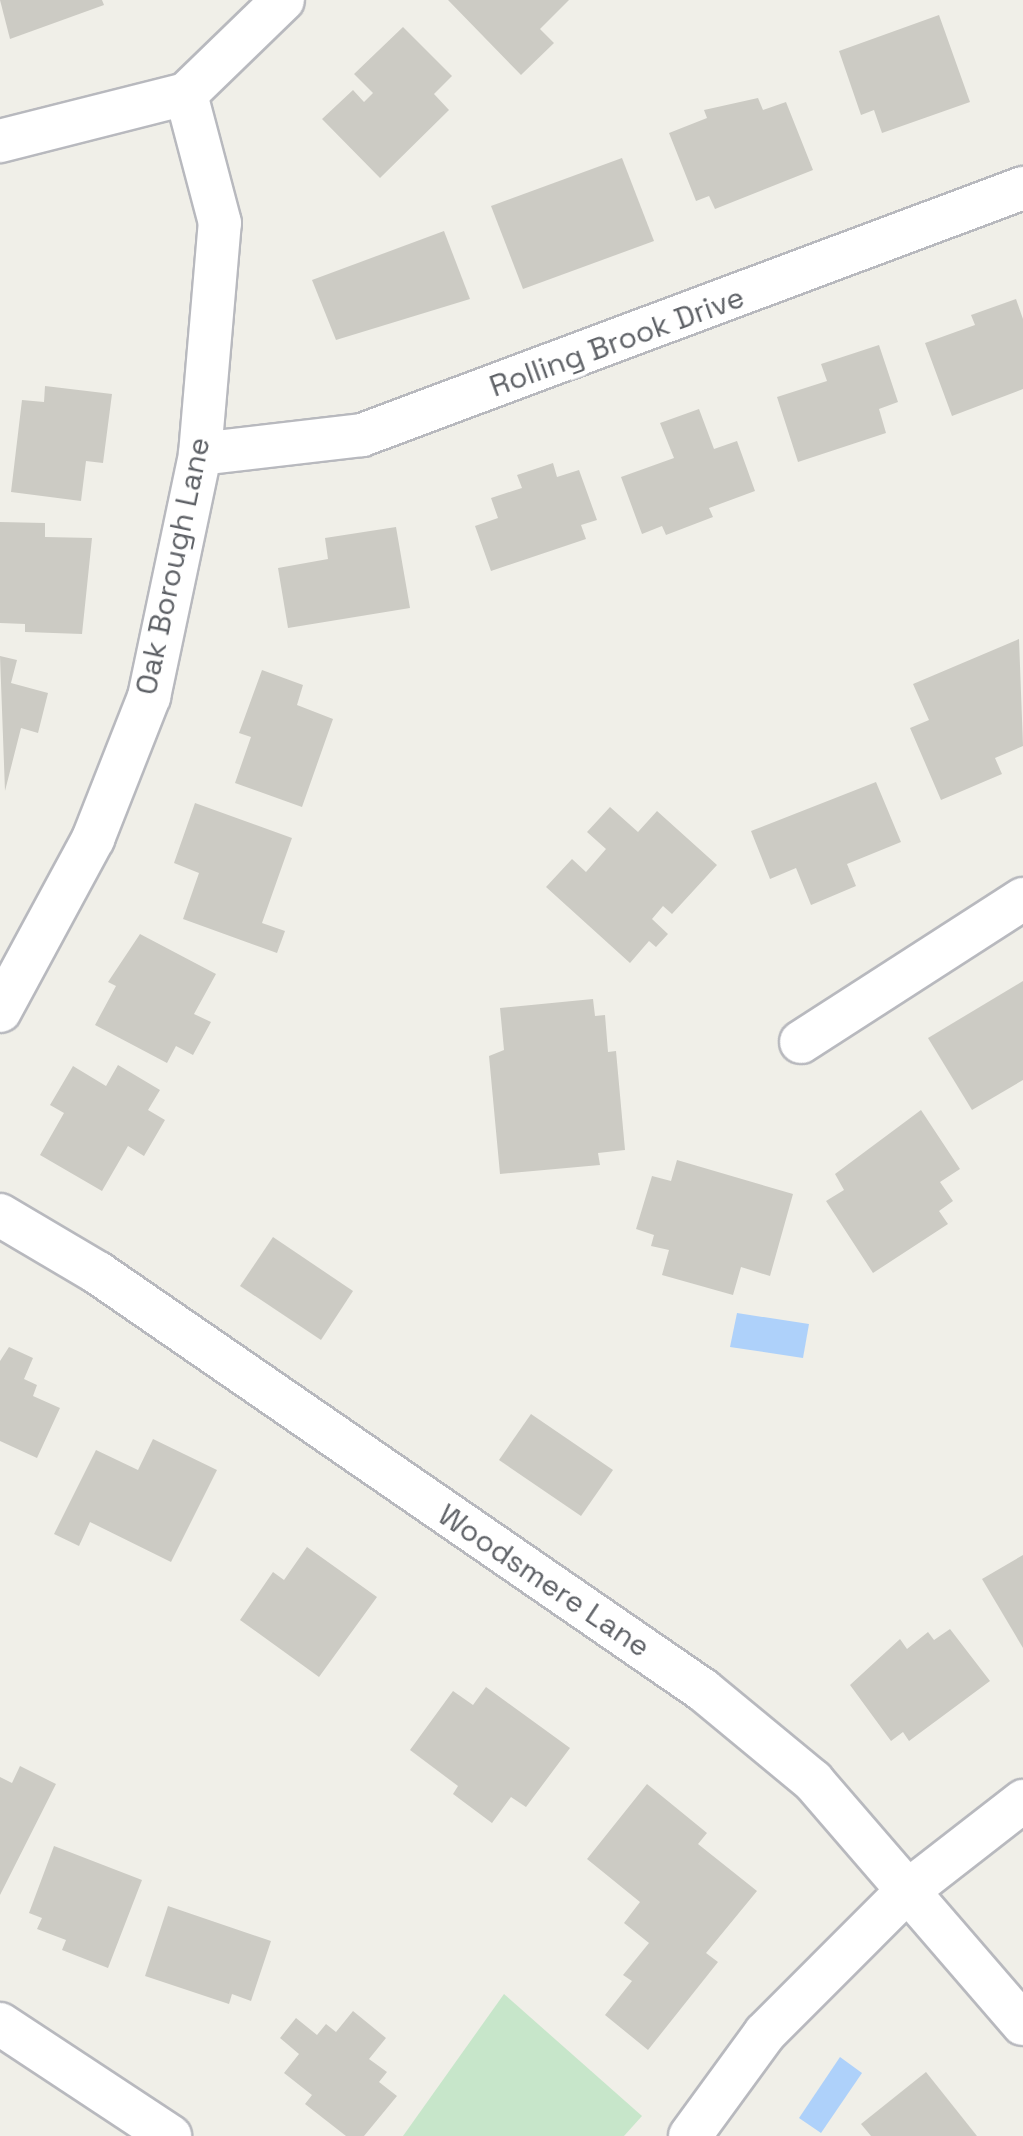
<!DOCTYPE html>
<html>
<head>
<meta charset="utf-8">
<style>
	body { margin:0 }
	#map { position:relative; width:1023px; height:2136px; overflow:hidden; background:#f0efe8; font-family:"Space Grotesk",sans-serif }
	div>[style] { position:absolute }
	.green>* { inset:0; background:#c7e6ca }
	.water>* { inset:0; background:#aed1fa }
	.building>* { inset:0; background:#cccbc4 }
	.roads { filter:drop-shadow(2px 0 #b8b9be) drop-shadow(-2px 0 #b8b9be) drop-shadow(0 2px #b8b9be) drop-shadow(0 -2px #b8b9be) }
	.minor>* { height:42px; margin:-21px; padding:0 21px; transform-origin:21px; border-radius:21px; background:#fff }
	span { translate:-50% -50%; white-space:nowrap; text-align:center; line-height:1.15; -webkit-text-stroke:9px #fff; paint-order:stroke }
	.street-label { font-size:30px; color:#5f6267 }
</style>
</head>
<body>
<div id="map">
	<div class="green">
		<i style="clip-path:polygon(504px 1994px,642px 2116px,624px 2136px,403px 2136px)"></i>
	</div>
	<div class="water">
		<i style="clip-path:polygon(737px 1313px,809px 1324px,803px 1358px,730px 1347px)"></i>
		<i style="clip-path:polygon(840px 2057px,862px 2073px,821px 2133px,799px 2118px)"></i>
	</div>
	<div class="building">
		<i style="clip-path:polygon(0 0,102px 0,104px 5px,10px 39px)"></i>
		<i style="clip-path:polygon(448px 0,569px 0,540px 29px,554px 43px,521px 75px)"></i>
		<i style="clip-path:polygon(939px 15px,970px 102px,882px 133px,874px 110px,861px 115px,839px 51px)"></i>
		<i style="clip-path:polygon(403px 27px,452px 76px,434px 94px,449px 110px,380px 178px,322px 119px,353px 90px,364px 102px,373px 93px,354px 74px)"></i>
		<i style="clip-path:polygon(758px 98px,763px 110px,786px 102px,813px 170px,715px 209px,709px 196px,696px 201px,669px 133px,707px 118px,704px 110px)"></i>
		<i style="clip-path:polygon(622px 158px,654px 241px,523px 289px,491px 206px)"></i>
		<i style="clip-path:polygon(444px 231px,470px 299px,336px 340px,312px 280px)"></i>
		<i style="clip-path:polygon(1016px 299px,1023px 319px,1023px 389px,952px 416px,925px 343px,975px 325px,971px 315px)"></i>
		<i style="clip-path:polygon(879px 345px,898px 402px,879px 409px,886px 433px,798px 462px,777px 397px,827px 381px,821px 364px)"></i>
		<i style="clip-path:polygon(45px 386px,112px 394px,103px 463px,86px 461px,81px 501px,11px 492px,22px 400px,44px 402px)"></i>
		<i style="clip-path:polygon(699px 409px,714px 449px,737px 441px,755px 491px,709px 508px,713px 517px,666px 535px,662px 526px,642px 534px,621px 477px,674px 458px,660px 423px)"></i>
		<i style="clip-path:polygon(553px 463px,557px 477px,579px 470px,597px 520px,581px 525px,586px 539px,491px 571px,475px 526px,498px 518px,491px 498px,522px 488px,517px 475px)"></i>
		<i style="clip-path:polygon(0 522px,45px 523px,45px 537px,92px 538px,82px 634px,25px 632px,25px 624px,0 623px)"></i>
		<i style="clip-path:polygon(396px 527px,410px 608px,288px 628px,278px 568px,328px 559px,325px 538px)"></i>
		<i style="clip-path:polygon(1019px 639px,1023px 746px,995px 758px,1002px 774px,941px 800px,910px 728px,929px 720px,913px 684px)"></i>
		<i style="clip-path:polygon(0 656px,17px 660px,11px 683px,48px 693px,38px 733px,21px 728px,5px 791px)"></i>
		<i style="clip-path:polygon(262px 670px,303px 685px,297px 705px,333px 719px,302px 807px,235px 783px,251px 737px,239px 733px)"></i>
		<i style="clip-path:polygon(876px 782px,901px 842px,847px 864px,856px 886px,811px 905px,796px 868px,770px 879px,751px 831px)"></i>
		<i style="clip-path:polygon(195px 803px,292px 838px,262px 923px,285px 931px,277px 953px,183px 919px,199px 873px,174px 863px)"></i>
		<i style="clip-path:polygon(610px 807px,638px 832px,657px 811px,717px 865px,672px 914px,663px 906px,652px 919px,668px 934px,656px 947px,649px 941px,630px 963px,546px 887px,572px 859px,586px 872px,606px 849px,587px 832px)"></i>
		<i style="clip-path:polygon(140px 934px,216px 974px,194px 1014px,211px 1022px,193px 1055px,176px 1046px,167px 1063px,95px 1025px,116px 986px,108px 982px)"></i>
		<i style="clip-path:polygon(1023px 981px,1023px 1080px,972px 1110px,928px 1038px)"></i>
		<i style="clip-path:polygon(593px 999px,595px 1016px,605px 1015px,608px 1052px,616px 1051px,625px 1150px,598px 1153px,600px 1165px,500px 1174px,489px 1056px,504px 1050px,500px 1008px)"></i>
		<i style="clip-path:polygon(118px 1065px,160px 1090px,148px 1110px,165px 1120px,144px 1156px,128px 1146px,102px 1191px,40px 1155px,64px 1113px,50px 1105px,73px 1066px,106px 1086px)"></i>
		<i style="clip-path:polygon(921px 1110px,960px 1169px,940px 1182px,953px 1201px,939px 1211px,948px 1224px,873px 1273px,826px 1201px,844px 1190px,835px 1174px)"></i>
		<i style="clip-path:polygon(677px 1160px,793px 1194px,770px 1276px,741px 1267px,733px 1295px,662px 1275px,669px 1250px,651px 1246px,654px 1235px,636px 1229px,652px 1176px,671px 1181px)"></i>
		<i style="clip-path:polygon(273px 1237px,353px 1291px,321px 1340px,240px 1286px)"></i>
		<i style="clip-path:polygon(9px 1347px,33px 1358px,24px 1379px,37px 1385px,33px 1396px,60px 1408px,37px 1458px,0 1441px,0 1361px)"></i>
		<i style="clip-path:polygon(531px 1414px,613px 1470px,581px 1516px,499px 1460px)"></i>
		<i style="clip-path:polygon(153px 1439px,217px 1470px,171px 1562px,90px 1522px,79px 1546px,54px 1534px,96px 1450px,138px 1470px)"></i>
		<i style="clip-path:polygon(307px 1547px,377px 1597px,319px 1677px,240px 1620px,273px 1572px,284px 1580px)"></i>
		<i style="clip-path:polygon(1023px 1555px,1023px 1648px,982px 1579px)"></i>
		<i style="clip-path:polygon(950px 1629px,990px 1681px,909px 1741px,903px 1732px,891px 1741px,850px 1685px,900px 1639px,907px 1649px,928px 1632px,934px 1640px)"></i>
		<i style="clip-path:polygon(486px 1687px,570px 1748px,526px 1807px,511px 1797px,492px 1823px,453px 1794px,458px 1786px,410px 1750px,453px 1691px,473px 1705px)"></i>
		<i style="clip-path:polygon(20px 1766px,56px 1784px,0 1895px,0 1777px,12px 1783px)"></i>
		<i style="clip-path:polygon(647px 1784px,707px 1833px,698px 1844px,757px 1891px,706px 1953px,718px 1962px,648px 2050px,605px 2015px,632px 1981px,623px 1975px,649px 1943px,624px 1923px,640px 1902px,587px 1859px)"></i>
		<i style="clip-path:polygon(54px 1846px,142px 1880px,108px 1968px,62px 1950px,66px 1940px,37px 1929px,42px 1918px,29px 1913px)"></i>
		<i style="clip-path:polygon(168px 1906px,271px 1941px,251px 2001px,232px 1994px,229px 2004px,145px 1976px)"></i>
		<i style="clip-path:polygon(353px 2011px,386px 2038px,369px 2059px,387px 2072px,379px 2082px,397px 2096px,364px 2136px,346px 2136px,305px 2104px,312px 2095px,284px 2073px,299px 2054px,280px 2038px,296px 2018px,317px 2035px,326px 2024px,336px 2032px)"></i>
		<i style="clip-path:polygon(926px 2072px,977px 2136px,871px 2136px,861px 2124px)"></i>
	</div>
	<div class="roads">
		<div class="minor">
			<i style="left:0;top:141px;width:192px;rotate:-14.2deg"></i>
			<i style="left:186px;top:94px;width:135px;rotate:-44.1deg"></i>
			<i style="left:200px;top:454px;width:163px;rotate:-6.7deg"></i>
			<i style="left:362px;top:435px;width:706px;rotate:-20.49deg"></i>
			<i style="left:0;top:1011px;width:196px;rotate:-61.6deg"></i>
			<i style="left:93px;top:839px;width:153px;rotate:-68.5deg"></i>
			<i style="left:149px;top:697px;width:248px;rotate:-78.1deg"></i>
			<i style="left:200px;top:454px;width:232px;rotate:-85.1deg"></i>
			<i style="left:220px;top:223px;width:133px;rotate:-104.8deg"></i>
			<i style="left:801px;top:1042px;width:264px;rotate:-32.8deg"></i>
			<i style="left:0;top:1215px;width:114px;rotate:30.6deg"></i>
			<i style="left:98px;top:1273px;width:735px;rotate:34.58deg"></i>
			<i style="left:703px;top:1690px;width:143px;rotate:39.6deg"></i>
			<i style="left:813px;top:1781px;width:321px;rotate:49.2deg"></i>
			<i style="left:0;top:2024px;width:204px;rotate:33.4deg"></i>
			<i style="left:690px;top:2136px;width:127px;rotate:-53.9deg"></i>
			<i style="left:765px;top:2033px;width:198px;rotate:-45deg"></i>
			<i style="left:905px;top:1893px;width:150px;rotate:-37.9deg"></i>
		</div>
	</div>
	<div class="street-label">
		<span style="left:617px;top:342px;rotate:-20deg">Rolling Brook Drive</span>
		<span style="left:173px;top:566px;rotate:-78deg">Oak Borough Lane</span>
		<span style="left:544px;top:1581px;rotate:34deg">Woodsmere Lane</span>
	</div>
</div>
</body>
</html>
